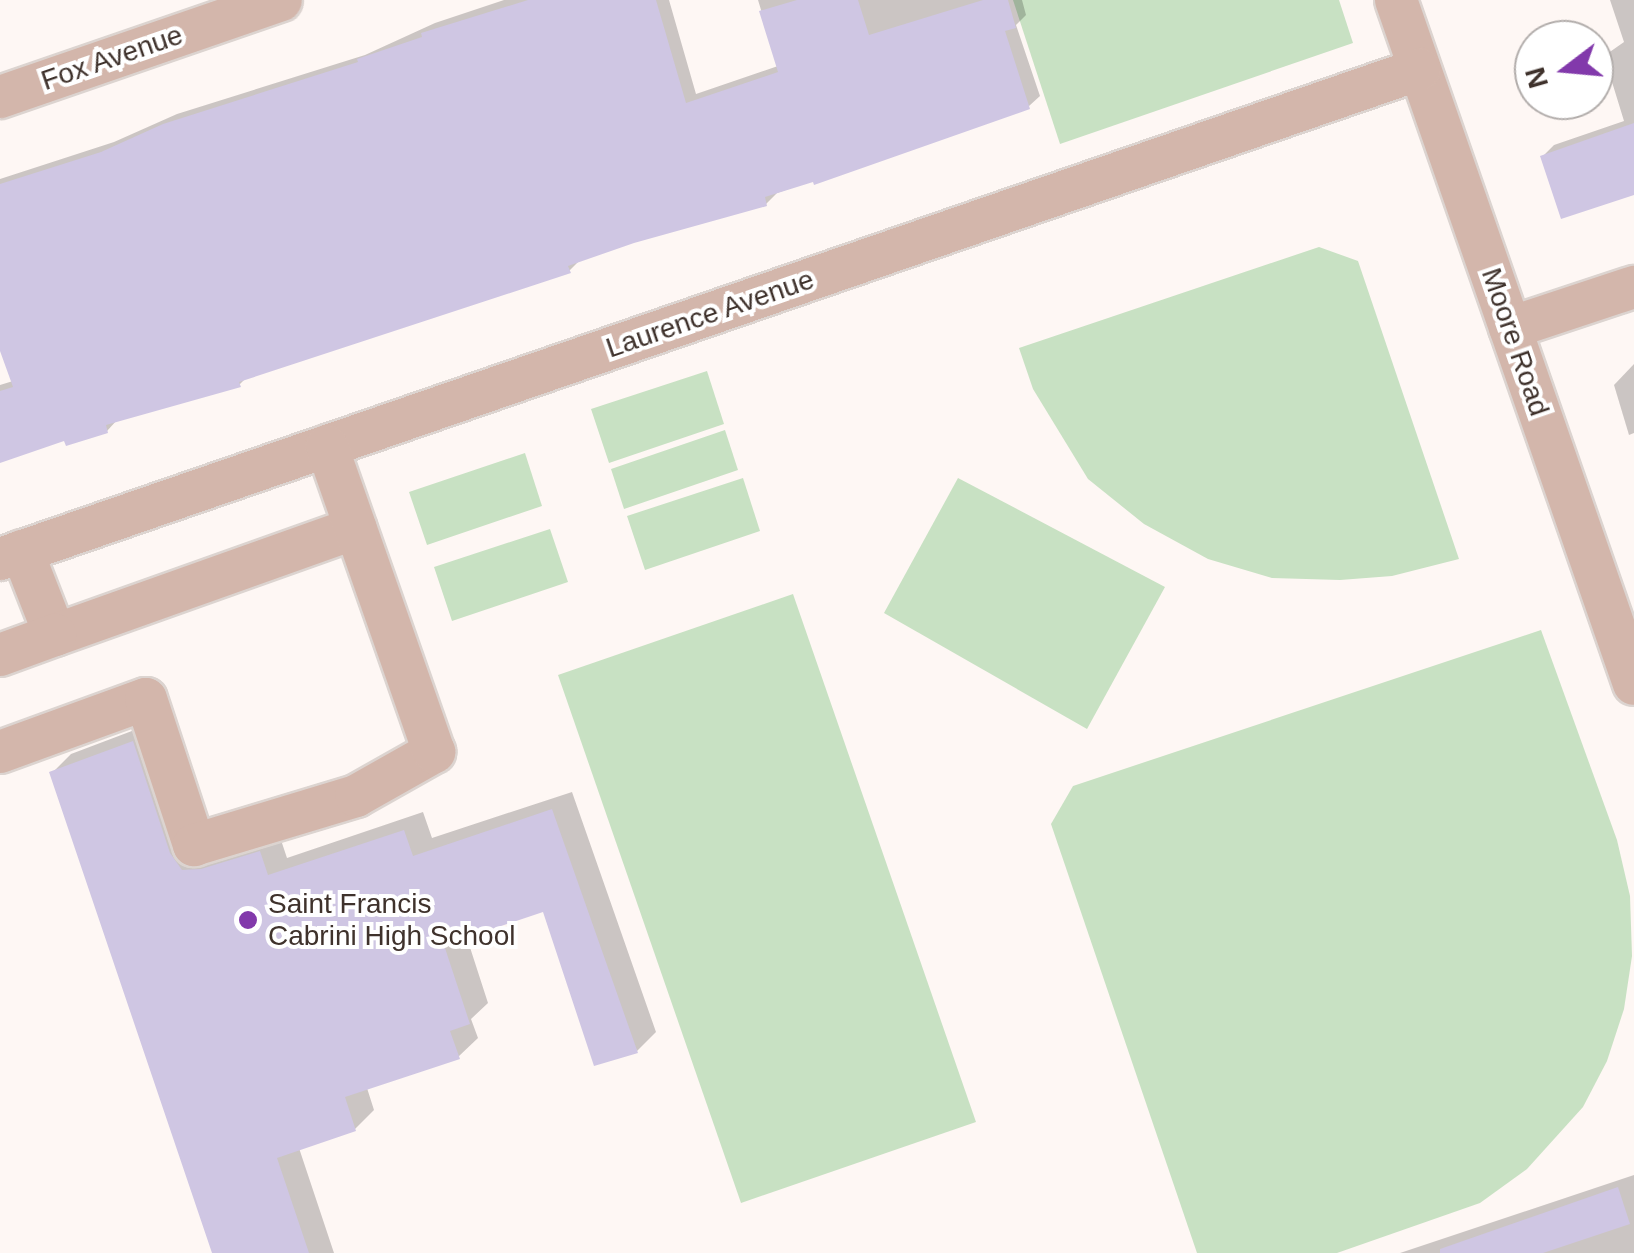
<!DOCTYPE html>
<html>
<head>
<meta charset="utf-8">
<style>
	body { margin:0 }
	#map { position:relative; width:1634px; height:1253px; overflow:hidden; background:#fef7f4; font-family:Arial,sans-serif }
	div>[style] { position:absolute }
	.green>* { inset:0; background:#c8e1c3 }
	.shadow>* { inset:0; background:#0003 }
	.building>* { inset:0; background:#cfc6e3 }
	.roads { filter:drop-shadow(2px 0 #dcd4d0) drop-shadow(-2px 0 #dcd4d0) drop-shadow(0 2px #dcd4d0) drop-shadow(0 -2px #dcd4d0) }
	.minor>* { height:42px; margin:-21px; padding:0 21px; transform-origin:21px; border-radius:21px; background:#d3b6ab }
	.dots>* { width:28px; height:28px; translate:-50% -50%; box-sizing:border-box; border:5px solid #fff; border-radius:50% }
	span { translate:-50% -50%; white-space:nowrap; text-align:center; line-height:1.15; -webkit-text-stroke:8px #fff; paint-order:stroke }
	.street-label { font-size:28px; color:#3f322c }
	.poi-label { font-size:28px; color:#3f322c }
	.left { translate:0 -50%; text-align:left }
	.north { position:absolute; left:1514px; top:20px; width:100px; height:100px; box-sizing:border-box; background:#fff; border:2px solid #b2adab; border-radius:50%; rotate:254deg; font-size:28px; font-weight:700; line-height:40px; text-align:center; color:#3f322c }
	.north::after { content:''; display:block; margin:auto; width:35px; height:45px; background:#8239ab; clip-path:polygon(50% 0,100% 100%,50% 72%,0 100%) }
</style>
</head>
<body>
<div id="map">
	<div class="green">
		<i style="clip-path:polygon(1013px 0,1339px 0,1353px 43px,1060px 144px)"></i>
		<i style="clip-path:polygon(1319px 247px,1358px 261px,1459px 559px,1392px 576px,1340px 580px,1272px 578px,1208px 559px,1144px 524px,1088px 479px,1033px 389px,1019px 348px)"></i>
		<i style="clip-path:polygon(707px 371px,724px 424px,609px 463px,591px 409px)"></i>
		<i style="clip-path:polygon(725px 430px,738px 470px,624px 509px,611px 469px)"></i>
		<i style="clip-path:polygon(525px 453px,542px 506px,427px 545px,409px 492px)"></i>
		<i style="clip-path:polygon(743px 478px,760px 531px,645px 570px,627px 516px)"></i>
		<i style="clip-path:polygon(958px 478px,1165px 587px,1087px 729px,884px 613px)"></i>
		<i style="clip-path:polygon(550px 529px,568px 582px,452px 621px,434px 567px)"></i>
		<i style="clip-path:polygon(793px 594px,976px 1122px,741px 1203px,558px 675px)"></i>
		<i style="clip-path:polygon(1541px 630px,1617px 840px,1630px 896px,1632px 956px,1624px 1009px,1607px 1061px,1583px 1107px,1527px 1169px,1480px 1203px,1337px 1253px,1197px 1253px,1051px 824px,1073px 786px)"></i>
	</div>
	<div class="shadow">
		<i style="clip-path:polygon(504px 0,669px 0,696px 94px,778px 66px,758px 0,1022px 0,1026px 15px,1016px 25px,1040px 96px,1029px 106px,777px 193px,766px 204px,634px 241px,580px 260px,569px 271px,248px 376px,239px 385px,118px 419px,107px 431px,66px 438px,0 460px,0 385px,13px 381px,0 343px,0 179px,114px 142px,177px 114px,365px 55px,435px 23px)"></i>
		<i style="clip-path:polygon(1610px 0,1634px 0,1634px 192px,1543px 156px,1554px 145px,1624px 121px,1604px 56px,1624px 42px)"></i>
		<i style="clip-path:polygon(1634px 364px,1634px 433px,1629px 435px,1614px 385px)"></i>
		<i style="clip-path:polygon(153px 723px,189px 833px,279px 834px,287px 858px,423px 812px,432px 838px,572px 792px,656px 1032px,637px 1051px,545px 909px,466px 935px,488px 1003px,471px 1019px,478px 1038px,458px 1057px,367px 1088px,374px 1110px,355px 1129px,299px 1148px,334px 1253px,215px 1253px,52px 773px,71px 754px)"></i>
		<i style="clip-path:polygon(1634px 1175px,1634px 1253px,1400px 1253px)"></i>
	</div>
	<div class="building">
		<i style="clip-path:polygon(528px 0,656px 0,686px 103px,778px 72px,759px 11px,797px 0,858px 0,869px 35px,983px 0,1008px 0,1016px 28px,1005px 31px,1030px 109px,814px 185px,813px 182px,765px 197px,767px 206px,634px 243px,568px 266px,571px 273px,239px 382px,241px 387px,106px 425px,108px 433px,66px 446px,64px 441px,0 463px,0 391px,13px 387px,0 351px,0 184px,101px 152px,163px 124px,358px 62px,357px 59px,422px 37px,421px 33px)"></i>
		<i style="clip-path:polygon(1634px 123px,1634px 195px,1561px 219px,1540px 156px)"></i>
		<i style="clip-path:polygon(133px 741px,170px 853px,182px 870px,201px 869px,260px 851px,268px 875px,404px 830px,413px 856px,552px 809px,638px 1053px,594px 1066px,543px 912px,444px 945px,470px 1024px,450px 1031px,460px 1059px,345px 1097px,356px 1131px,277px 1158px,309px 1253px,212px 1253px,49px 772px)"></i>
		<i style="clip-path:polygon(1618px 1187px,1630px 1224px,1543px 1253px,1440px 1253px,1440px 1249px)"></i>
	</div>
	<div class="roads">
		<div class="minor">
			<i style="left:1396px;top:0;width:724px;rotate:70.81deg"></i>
			<i style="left:0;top:97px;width:297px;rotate:-19deg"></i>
			<i style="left:1510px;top:328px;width:131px;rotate:-18.3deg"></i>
			<i style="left:22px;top:551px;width:90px;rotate:68.6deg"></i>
			<i style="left:55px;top:635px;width:319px;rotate:-19.6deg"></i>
			<i style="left:0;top:559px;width:1502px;rotate:-19.04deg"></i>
			<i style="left:0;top:655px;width:59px;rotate:-20deg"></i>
			<i style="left:0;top:752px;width:155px;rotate:-20deg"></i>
			<i style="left:146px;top:699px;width:154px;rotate:71.8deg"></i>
			<i style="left:194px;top:845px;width:169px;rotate:-16.8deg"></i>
			<i style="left:356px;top:796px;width:90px;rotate:-29.4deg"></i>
			<i style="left:434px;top:752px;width:324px;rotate:-109.3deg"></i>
		</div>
	</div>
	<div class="dots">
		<i style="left:248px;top:920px;background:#8239ab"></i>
	</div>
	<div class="street-label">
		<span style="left:112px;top:58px;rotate:-19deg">Fox Avenue</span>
		<span style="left:710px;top:314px;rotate:-19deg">Laurence Avenue</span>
		<span style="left:1515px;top:342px;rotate:71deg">Moore Road</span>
	</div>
	<div class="poi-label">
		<span class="left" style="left:268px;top:920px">Saint Francis<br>Cabrini High School</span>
	</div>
	<div class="north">N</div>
</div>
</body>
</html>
